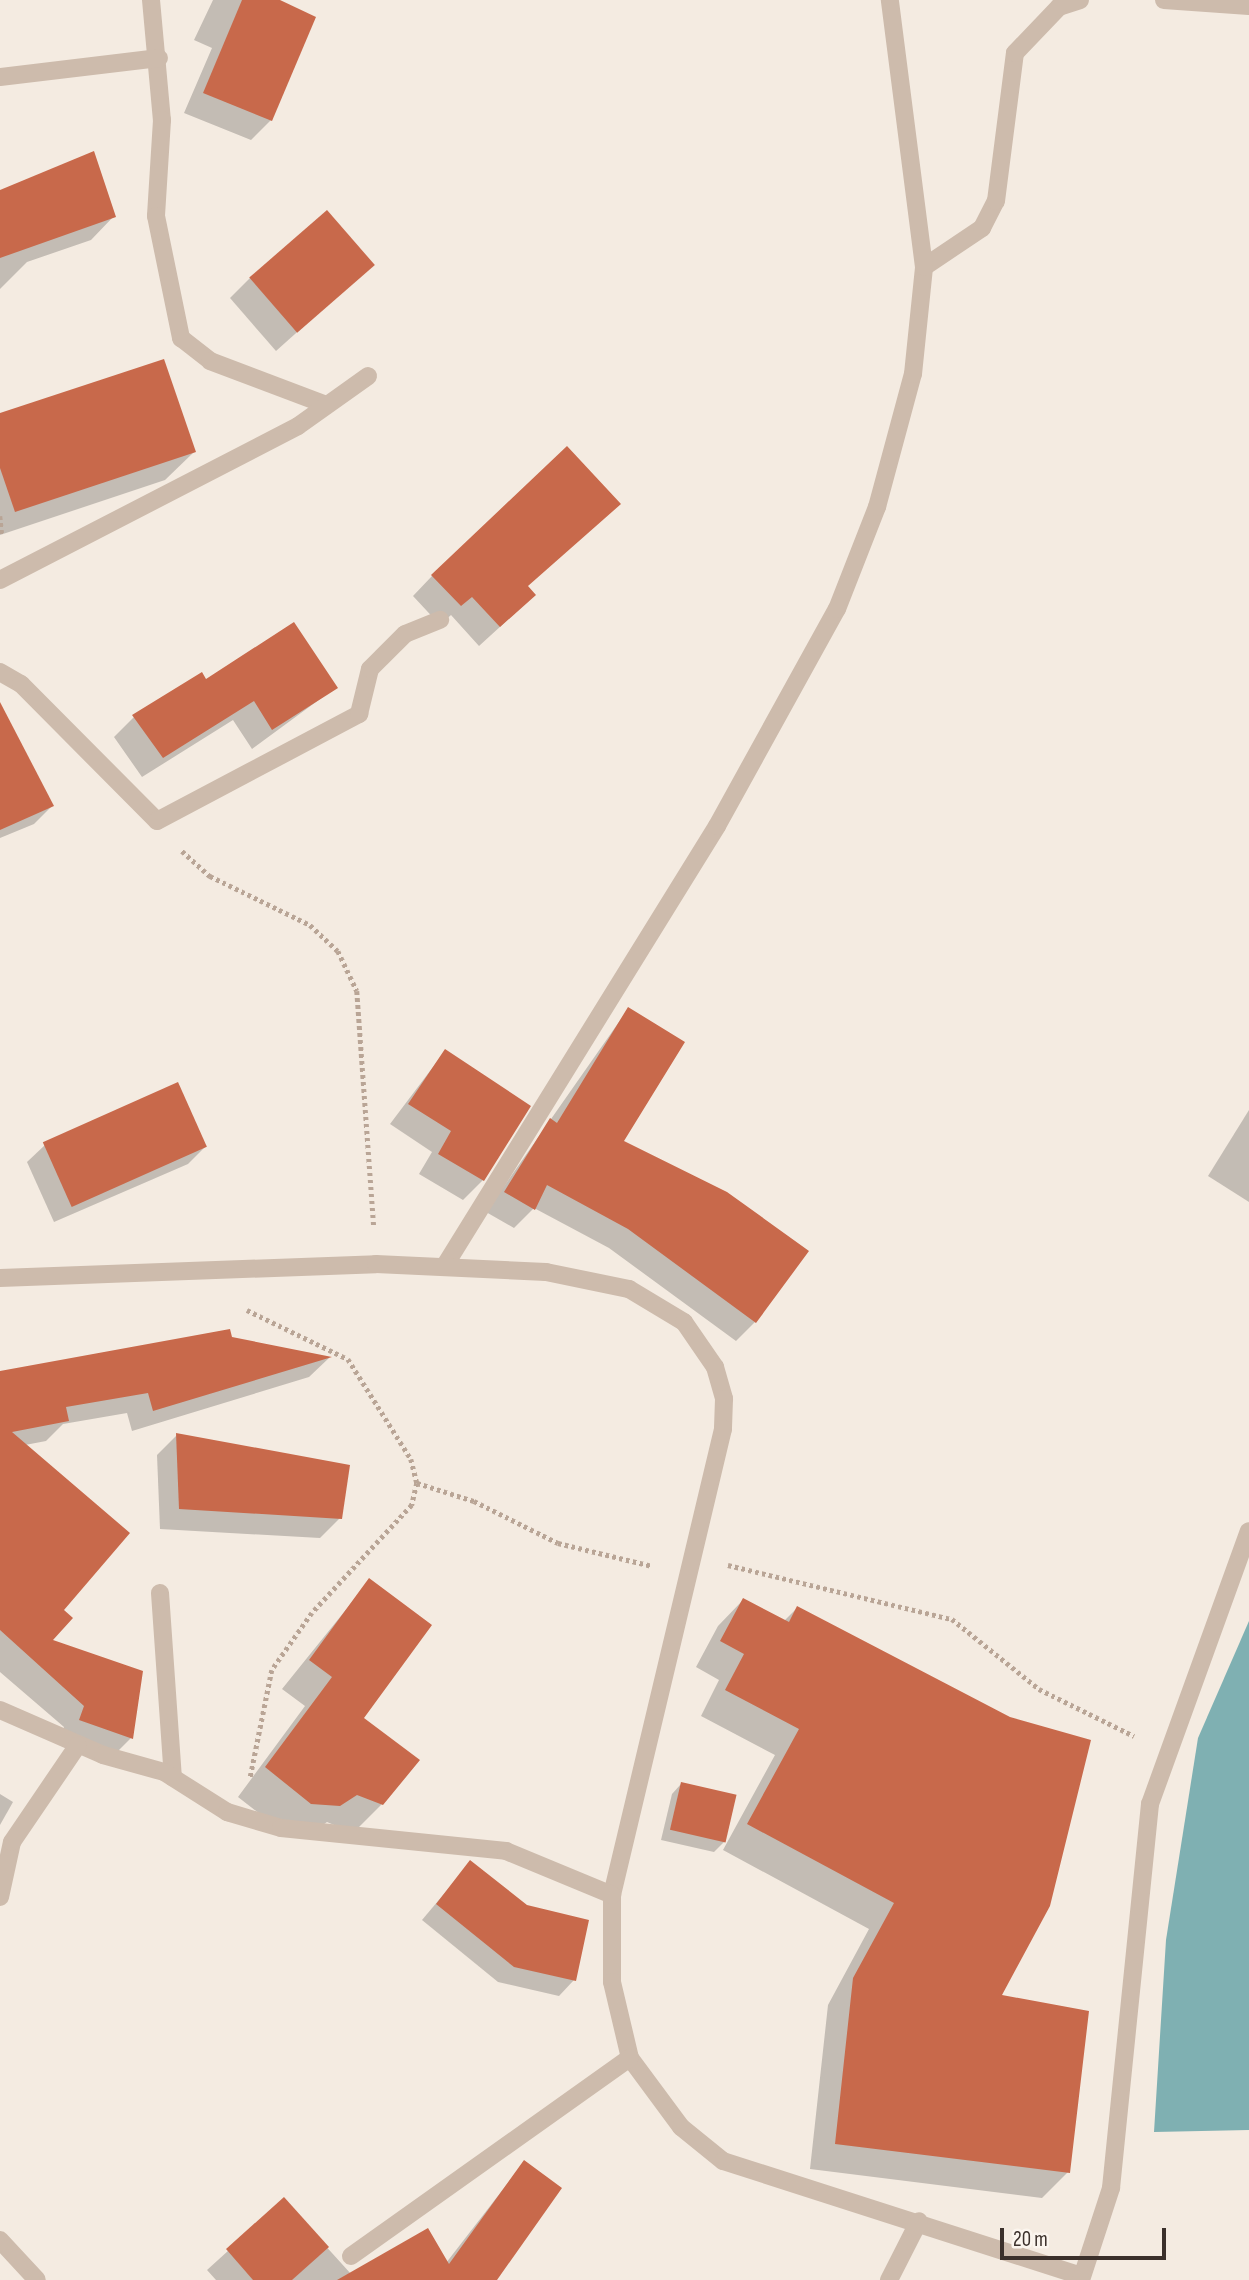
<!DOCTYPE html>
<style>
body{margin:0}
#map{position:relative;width:1249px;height:2280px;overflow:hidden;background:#f4ebe1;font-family:"Sofia Sans Condensed",sans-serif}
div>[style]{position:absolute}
.water>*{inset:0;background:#7fb0b2}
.shadow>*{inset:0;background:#0003}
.building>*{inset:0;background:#c8694b;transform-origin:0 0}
.path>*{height:4.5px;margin-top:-2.25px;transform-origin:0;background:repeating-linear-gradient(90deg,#b9a596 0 3.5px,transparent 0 7px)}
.minor>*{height:18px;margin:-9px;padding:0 9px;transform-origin:9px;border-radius:9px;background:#cdbbac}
span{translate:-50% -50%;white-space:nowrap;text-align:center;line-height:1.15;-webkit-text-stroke:6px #fbf5ee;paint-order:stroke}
.scale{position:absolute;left:1000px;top:2228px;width:166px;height:32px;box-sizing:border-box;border:4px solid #3b302b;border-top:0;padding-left:9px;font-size:21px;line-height:24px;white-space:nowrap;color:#3b302b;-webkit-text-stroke:5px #fbf5ee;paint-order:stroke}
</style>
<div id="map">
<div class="water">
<i style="clip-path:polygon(1249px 1621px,1249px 2130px,1154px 2132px,1166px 1940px,1198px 1738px)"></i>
</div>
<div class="shadow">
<i style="clip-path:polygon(213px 0,276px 0,271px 120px,251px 140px,184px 113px,212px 48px,194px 40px)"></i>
<i style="clip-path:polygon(0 192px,114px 216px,91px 240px,27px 262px,0 289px)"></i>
<i style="clip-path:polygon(372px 265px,276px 351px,230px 298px,250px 278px)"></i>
<i style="clip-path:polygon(0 415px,194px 452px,165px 480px,0 535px)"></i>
<i style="clip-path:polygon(432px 576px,526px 587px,514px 614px,479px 646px,451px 615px,440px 625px,413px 596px)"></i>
<i style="clip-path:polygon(206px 682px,335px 688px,252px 749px,233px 720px,142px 777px,114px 737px,134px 717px)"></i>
<i style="clip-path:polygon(0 706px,52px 806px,34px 824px,0 838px)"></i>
<i style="clip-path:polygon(628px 1009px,622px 1142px,755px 1322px,736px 1341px,609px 1248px,534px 1208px,514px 1228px,486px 1212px)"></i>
<i style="clip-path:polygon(445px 1051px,483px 1180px,463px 1200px,419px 1174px,432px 1152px,390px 1124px)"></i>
<i style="clip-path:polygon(1249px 1110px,1249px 1202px,1208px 1176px)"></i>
<i style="clip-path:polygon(45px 1145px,205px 1147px,188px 1164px,54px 1222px,27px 1162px)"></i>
<i style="clip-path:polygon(231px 1338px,329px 1358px,309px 1377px,132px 1431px,127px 1413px,63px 1424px,46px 1441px,25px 1445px,62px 1610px,50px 1641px,131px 1738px,110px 1759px,59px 1741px,64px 1727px,0 1672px,0 1374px)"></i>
<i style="clip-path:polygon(177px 1435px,340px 1518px,320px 1538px,160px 1529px,157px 1455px)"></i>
<i style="clip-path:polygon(369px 1581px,362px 1718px,382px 1804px,353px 1833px,327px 1822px,310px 1834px,282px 1831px,238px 1797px,305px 1706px,282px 1689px)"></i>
<i style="clip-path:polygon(743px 1600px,784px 1621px,797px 1608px,999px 1996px,1068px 2172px,1042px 2198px,810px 2169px,828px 2005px,869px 1929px,723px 1850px,775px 1755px,701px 1716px,719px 1680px,696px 1667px,718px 1626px)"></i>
<i style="clip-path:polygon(681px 1784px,724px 1842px,714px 1852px,661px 1840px,672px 1794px)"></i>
<i style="clip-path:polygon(0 1794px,13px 1802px,0 1825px)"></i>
<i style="clip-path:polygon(470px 1863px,526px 1907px,574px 1980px,559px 1996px,498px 1982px,422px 1920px)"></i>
<i style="clip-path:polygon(524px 2162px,495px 2280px,216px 2280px,207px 2270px,284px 2200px,351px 2274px,446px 2263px)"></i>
</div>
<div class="building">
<i style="clip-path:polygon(242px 0,280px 0,316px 17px,272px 121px,203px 93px)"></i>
<i style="clip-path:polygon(94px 151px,116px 217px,0 258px,0 190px)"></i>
<i style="left:327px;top:210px;width:73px;height:103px;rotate:49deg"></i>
<i style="clip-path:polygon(164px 359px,196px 452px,15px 512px,0 468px,0 413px)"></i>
<i style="clip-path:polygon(567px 446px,621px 504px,528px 586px,536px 595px,500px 627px,472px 597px,461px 606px,431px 575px)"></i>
<i style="clip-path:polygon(294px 622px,338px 688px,272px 730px,254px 701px,163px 758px,132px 715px,202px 672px,206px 679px)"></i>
<i style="clip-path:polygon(0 702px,54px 806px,0 830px)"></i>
<i style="clip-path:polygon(628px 1007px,685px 1042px,624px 1141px,727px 1192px,809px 1251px,756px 1323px,628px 1229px,547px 1185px,535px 1210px,504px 1192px,550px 1118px,557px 1123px)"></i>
<i style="clip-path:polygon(445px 1049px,531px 1106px,484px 1181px,438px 1154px,451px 1131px,408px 1104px)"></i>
<i style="left:178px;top:1082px;width:71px;height:148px;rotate:66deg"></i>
<i style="clip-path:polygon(230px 1329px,232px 1337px,332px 1357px,153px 1411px,148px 1393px,66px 1407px,69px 1421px,12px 1432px,130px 1533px,64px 1610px,73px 1618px,53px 1640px,143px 1671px,133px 1739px,79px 1720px,84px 1706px,0 1630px,0 1371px)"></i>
<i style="clip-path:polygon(176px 1433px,350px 1465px,342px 1519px,179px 1509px)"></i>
<i style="clip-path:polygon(369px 1578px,432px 1625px,364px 1718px,420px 1760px,383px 1805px,357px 1795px,340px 1806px,311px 1804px,265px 1767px,332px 1677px,309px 1660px)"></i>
<i style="clip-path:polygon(743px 1598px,789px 1622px,797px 1606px,1010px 1717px,1091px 1740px,1050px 1906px,1002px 1995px,1089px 2011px,1070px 2173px,835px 2144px,853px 1978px,894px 1903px,747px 1824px,799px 1729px,725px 1690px,744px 1654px,720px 1641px)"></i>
<i style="left:681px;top:1782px;width:57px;height:49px;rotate:13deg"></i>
<i style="clip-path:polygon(470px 1860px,527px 1905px,589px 1920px,576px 1981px,514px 1967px,436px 1904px)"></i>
<i style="clip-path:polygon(524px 2160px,562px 2188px,497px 2280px,337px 2280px,428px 2228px,449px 2264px)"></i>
<i style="clip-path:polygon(284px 2197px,329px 2247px,292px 2280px,253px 2280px,226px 2249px)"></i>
</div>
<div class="path">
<i style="left:0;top:516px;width:19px;rotate:84deg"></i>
<i style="left:182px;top:851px;width:38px;rotate:42deg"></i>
<i style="left:210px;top:876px;width:111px;rotate:26.1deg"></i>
<i style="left:310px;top:925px;width:38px;rotate:43deg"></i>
<i style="left:338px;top:951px;width:44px;rotate:64.6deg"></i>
<i style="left:357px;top:991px;width:236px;rotate:85.9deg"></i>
<i style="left:247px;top:1310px;width:112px;rotate:25.9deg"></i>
<i style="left:348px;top:1359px;width:118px;rotate:57.8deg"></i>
<i style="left:411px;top:1459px;width:25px;rotate:76deg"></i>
<i style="left:417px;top:1483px;width:23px;rotate:103deg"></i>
<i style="left:412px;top:1505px;width:147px;rotate:132.8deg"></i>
<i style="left:312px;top:1613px;width:70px;rotate:125.1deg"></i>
<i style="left:272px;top:1670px;width:111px;rotate:101.4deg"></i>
<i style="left:417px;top:1483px;width:60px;rotate:17.5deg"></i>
<i style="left:474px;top:1501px;width:94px;rotate:26.6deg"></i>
<i style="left:558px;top:1543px;width:97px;rotate:13.7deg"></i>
<i style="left:728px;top:1565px;width:230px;rotate:13.6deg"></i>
<i style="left:952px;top:1619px;width:112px;rotate:38.8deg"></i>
<i style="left:1039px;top:1689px;width:106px;rotate:26.3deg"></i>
</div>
<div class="minor">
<i style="left:151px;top:0;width:121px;rotate:84.8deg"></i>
<i style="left:162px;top:120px;width:96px;rotate:93.6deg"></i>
<i style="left:156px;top:216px;width:125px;rotate:78.4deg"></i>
<i style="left:181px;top:338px;width:37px;rotate:38deg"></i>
<i style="left:210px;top:361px;width:122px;rotate:20.7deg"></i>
<i style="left:1164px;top:0;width:85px;rotate:4deg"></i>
<i style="left:0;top:77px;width:160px;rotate:-6.8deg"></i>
<i style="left:924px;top:267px;width:70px;rotate:-33.9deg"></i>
<i style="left:982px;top:228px;width:30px;rotate:-63deg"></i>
<i style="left:996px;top:201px;width:149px;rotate:-82.7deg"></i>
<i style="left:1015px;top:53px;width:64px;rotate:-46.3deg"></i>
<i style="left:1059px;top:7px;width:22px;rotate:-18deg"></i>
<i style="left:0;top:580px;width:335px;rotate:-27.3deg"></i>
<i style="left:298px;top:426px;width:86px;rotate:-35.5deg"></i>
<i style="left:0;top:672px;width:24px;rotate:30deg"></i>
<i style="left:21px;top:684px;width:193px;rotate:45.2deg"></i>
<i style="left:157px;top:821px;width:229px;rotate:-27.9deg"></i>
<i style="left:359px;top:714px;width:46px;rotate:-76.3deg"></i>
<i style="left:370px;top:669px;width:49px;rotate:-45deg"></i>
<i style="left:405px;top:634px;width:38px;rotate:-22deg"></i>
<i style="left:444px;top:1267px;width:519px;rotate:-58.24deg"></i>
<i style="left:717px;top:826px;width:248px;rotate:-61.1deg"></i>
<i style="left:837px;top:609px;width:110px;rotate:-68.6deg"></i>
<i style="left:877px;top:507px;width:138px;rotate:-74.9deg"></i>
<i style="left:913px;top:374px;width:108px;rotate:-84.1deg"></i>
<i style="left:924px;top:267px;width:269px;rotate:-97.3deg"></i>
<i style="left:0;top:1278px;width:376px;rotate:-2.1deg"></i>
<i style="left:376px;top:1264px;width:170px;rotate:2.7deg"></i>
<i style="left:546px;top:1272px;width:85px;rotate:11.6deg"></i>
<i style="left:629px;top:1289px;width:64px;rotate:31deg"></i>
<i style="left:684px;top:1322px;width:55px;rotate:55.4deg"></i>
<i style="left:715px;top:1367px;width:33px;rotate:74deg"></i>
<i style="left:724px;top:1399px;width:30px;rotate:92deg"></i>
<i style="left:723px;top:1429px;width:479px;rotate:103.4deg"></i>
<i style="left:612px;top:1895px;width:87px;rotate:90deg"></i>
<i style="left:612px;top:1982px;width:78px;rotate:76.7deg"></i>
<i style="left:630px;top:2058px;width:86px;rotate:53.5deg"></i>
<i style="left:681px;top:2127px;width:54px;rotate:39deg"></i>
<i style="left:723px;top:2161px;width:376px;rotate:17.8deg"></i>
<i style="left:160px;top:1593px;width:185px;rotate:86deg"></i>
<i style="left:0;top:1710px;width:112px;rotate:23.6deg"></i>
<i style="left:103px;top:1755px;width:63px;rotate:15.6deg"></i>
<i style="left:164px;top:1772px;width:75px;rotate:32.4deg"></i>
<i style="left:227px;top:1812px;width:56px;rotate:16.5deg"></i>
<i style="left:281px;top:1828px;width:226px;rotate:5.8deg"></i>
<i style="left:506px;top:1851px;width:115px;rotate:22.5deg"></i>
<i style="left:0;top:1897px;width:56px;rotate:-77.7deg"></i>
<i style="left:12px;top:1842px;width:117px;rotate:-55.8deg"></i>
<i style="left:0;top:2240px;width:54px;rotate:47.2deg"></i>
<i style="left:351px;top:2256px;width:342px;rotate:-35.4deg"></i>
<i style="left:889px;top:2280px;width:66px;rotate:-63deg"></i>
<i style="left:1081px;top:2280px;width:97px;rotate:-71.9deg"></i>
<i style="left:1111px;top:2188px;width:386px;rotate:-84.2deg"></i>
<i style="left:1150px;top:1804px;width:290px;rotate:-70.1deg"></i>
</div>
<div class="scale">20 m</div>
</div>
